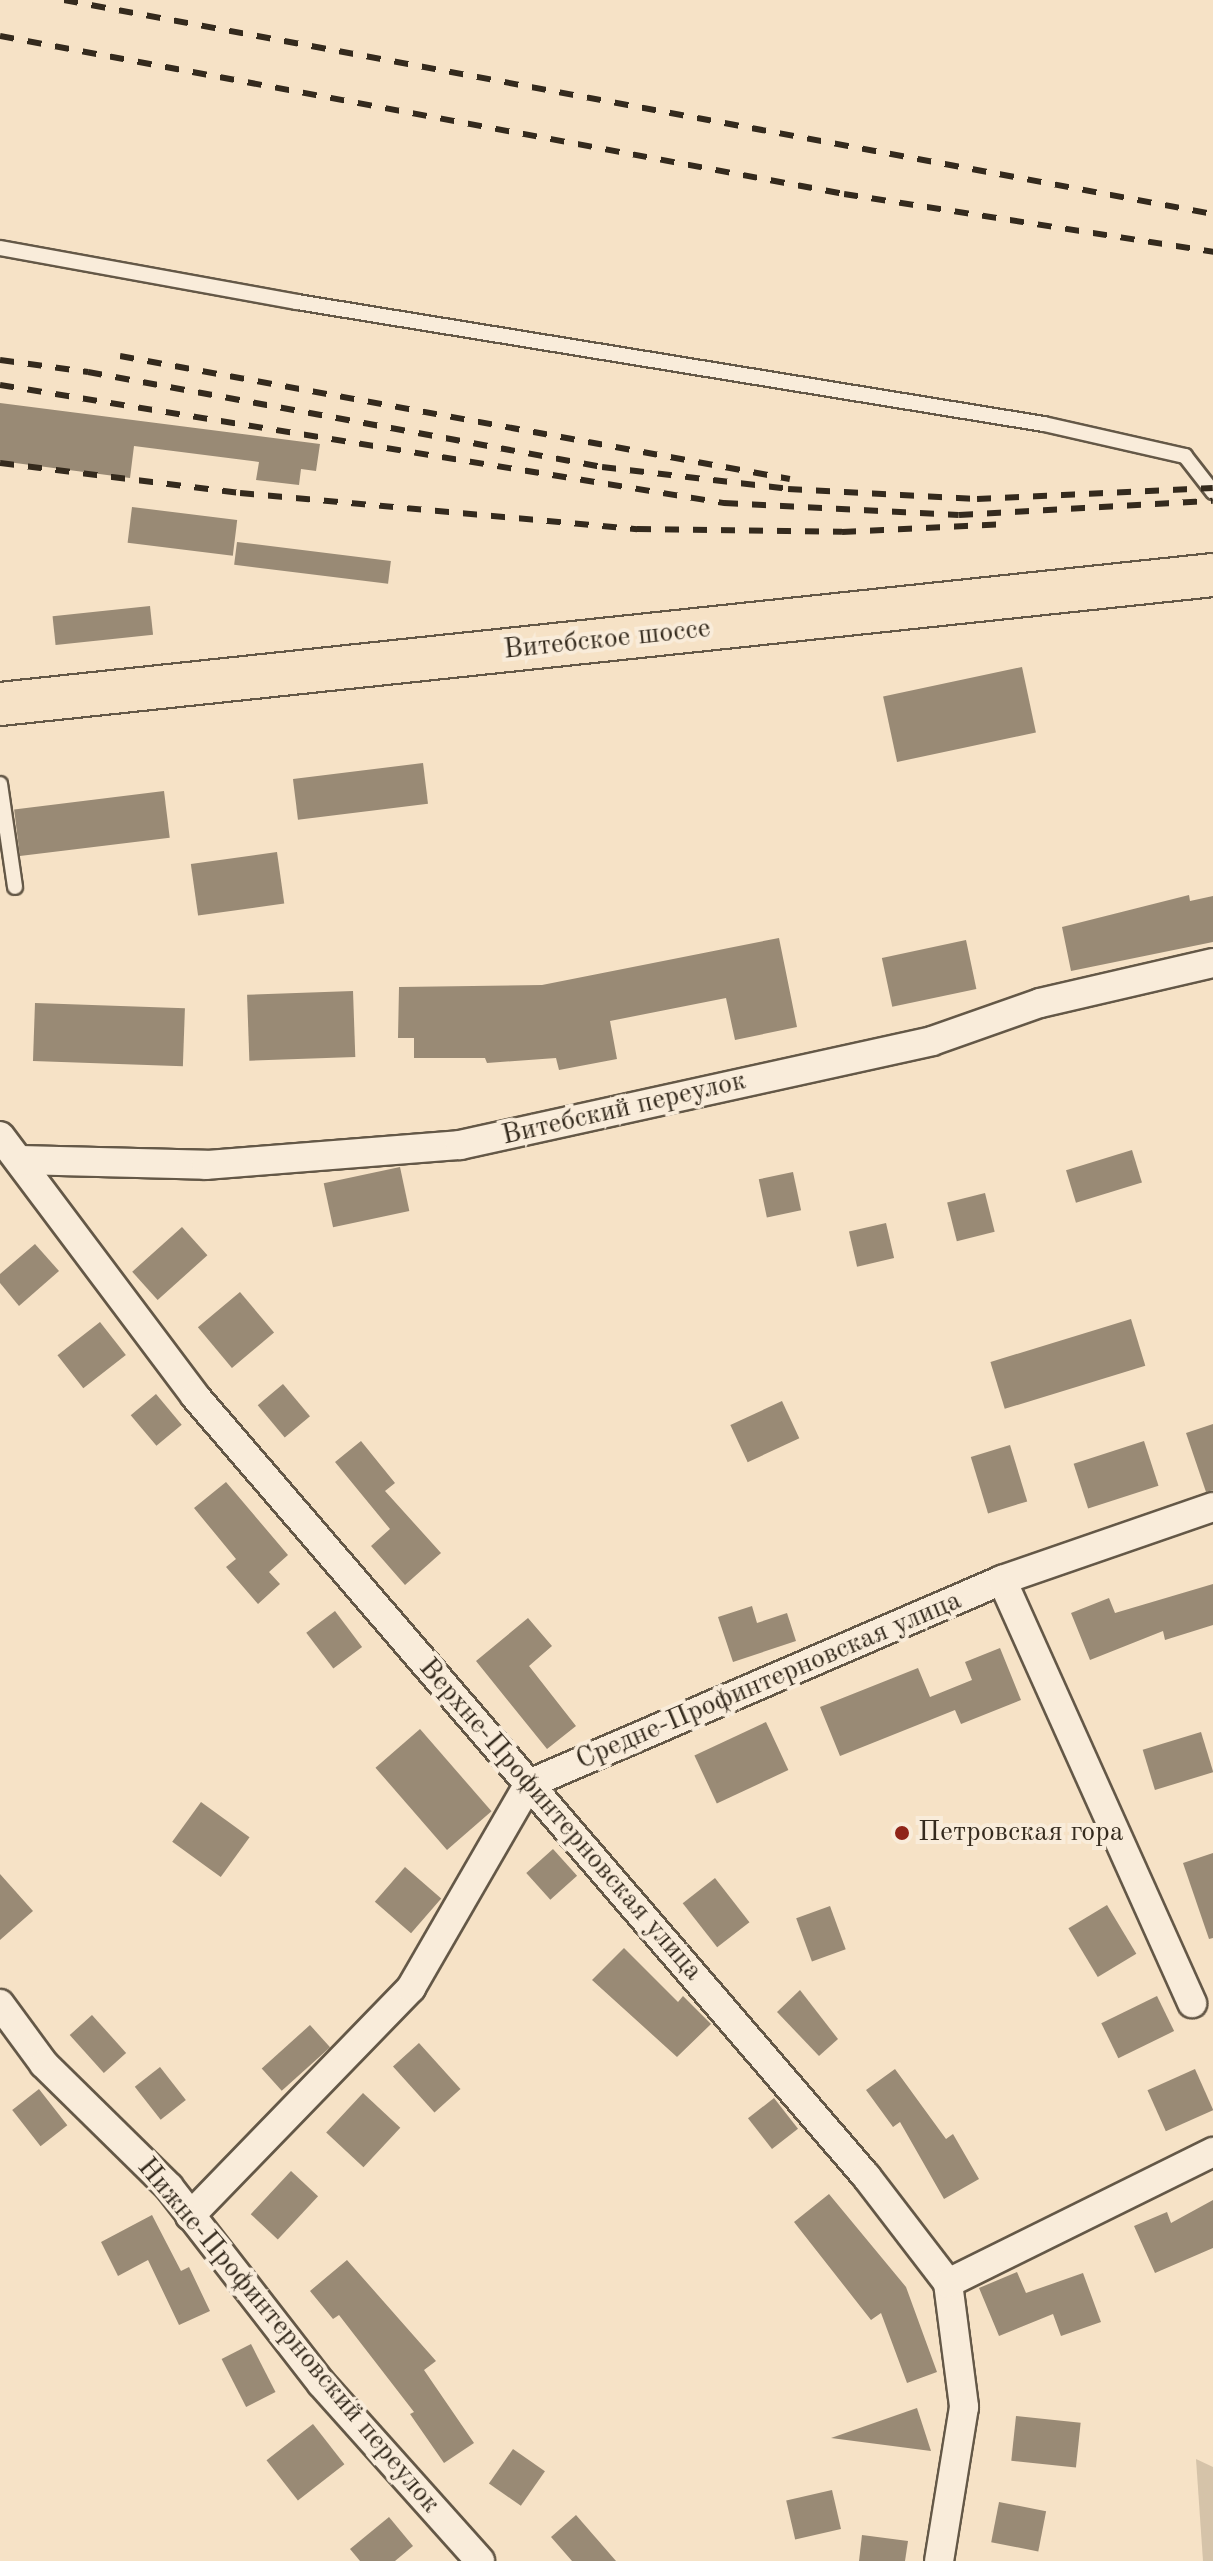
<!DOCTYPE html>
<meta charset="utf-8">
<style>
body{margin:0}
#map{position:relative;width:1213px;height:2561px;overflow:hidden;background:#f6e2c6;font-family:"Old Standard TT",serif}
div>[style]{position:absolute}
.green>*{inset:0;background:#d5c3a9}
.building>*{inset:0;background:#998a75;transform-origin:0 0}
.roads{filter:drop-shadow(2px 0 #645847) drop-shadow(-2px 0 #645847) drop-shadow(0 2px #645847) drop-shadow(0 -2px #645847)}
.lane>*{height:14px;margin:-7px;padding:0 7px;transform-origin:7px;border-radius:7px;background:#f9ecda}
.street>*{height:28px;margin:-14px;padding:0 14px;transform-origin:14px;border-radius:14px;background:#f9ecda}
.primary>*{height:42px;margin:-21px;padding:0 21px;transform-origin:21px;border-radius:21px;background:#f6e2c6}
.rail>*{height:6px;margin-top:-3px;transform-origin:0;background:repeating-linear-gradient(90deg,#342a1d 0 14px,transparent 0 28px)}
.dots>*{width:22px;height:22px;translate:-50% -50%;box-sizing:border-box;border:4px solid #f9ecda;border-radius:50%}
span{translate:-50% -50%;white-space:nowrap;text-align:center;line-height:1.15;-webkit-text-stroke:8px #f9ecda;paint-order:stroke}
.street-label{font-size:28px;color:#342a1d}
.poi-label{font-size:28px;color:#342a1d}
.left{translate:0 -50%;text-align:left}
</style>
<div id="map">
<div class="green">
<i style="clip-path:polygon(1196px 2459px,1213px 2467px,1213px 2561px,1203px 2561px)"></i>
</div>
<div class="building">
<i style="clip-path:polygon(0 403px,320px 444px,316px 471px,301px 469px,299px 485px,256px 480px,259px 462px,134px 446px,130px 478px,0 461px)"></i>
<i style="left:132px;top:507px;width:106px;height:36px;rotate:7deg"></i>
<i style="left:237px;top:542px;width:155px;height:23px;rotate:7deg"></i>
<i style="left:150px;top:606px;width:29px;height:98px;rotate:84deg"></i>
<i style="left:1022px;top:667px;width:67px;height:142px;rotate:78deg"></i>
<i style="left:423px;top:763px;width:41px;height:131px;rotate:83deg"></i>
<i style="left:164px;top:791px;width:47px;height:151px;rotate:83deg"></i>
<i style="left:277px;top:852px;width:52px;height:87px;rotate:82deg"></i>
<i style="clip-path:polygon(1189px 895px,1190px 901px,1213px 896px,1213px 942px,1071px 971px,1062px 927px)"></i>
<i style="clip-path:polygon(779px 938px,797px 1027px,735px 1040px,726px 998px,610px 1021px,617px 1059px,559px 1070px,556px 1058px,487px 1063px,485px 1058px,414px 1058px,414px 1038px,398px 1038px,399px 987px,542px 985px)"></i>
<i style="left:966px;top:940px;width:50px;height:86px;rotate:78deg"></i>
<i style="left:353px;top:991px;width:66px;height:106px;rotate:88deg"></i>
<i style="left:35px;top:1003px;width:150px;height:58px;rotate:2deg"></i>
<i style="left:1132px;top:1150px;width:34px;height:69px;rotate:73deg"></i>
<i style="left:400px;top:1167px;width:45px;height:78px;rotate:78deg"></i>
<i style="left:793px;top:1172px;width:39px;height:35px;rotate:78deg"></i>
<i style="left:985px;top:1193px;width:40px;height:39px;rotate:76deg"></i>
<i style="left:886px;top:1223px;width:36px;height:38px;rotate:77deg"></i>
<i style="left:182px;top:1227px;width:38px;height:67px;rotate:48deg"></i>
<i style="clip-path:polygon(35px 1244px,59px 1271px,19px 1306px,0 1283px,0 1274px)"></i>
<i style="left:240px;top:1292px;width:53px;height:55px;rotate:50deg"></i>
<i style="left:1131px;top:1319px;width:49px;height:147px;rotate:73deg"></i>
<i style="left:100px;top:1322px;width:42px;height:54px;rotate:52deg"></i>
<i style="left:283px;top:1384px;width:42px;height:33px;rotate:50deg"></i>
<i style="left:156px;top:1394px;width:40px;height:33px;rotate:50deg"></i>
<i style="left:782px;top:1401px;width:41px;height:57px;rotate:65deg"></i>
<i style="clip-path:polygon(1213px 1424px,1213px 1490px,1206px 1492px,1186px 1433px)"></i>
<i style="clip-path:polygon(361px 1441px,395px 1483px,385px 1491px,441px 1553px,405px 1585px,371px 1546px,390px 1529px,335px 1462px)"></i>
<i style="left:1144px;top:1441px;width:47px;height:74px;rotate:72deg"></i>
<i style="left:1010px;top:1445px;width:59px;height:41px;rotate:73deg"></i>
<i style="clip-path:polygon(226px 1482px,288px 1555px,269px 1572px,280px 1584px,258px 1604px,226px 1567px,236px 1559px,194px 1508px)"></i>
<i style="clip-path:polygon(1213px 1584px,1213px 1625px,1165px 1640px,1163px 1631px,1090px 1660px,1071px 1613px,1109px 1598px,1115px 1613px)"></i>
<i style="clip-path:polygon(752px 1606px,757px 1623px,787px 1613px,796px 1641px,733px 1662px,718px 1617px)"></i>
<i style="left:335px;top:1611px;width:45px;height:36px;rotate:53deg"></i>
<i style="clip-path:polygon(528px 1618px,552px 1646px,529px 1666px,576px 1726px,547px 1749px,476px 1661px)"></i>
<i style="clip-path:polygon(1000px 1648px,1021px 1700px,961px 1724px,955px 1710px,840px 1756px,820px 1707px,918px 1668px,930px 1697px,972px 1680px,965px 1662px)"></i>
<i style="left:766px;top:1722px;width:53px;height:79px;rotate:65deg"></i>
<i style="left:420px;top:1729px;width:109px;height:59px;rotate:49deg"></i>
<i style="left:1201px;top:1732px;width:42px;height:61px;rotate:73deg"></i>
<i style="left:201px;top:1802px;width:60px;height:49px;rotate:36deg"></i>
<i style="left:553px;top:1849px;width:36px;height:36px;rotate:48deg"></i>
<i style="clip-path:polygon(1213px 1853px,1213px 1938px,1209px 1939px,1183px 1863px)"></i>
<i style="left:405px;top:1867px;width:48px;height:46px;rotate:41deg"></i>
<i style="clip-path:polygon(0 1874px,33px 1911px,0 1940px)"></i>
<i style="left:715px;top:1878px;width:56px;height:41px;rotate:52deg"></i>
<i style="left:1107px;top:1905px;width:57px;height:45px;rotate:59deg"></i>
<i style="left:830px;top:1906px;width:46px;height:36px;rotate:70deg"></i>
<i style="clip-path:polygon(624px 1948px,678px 2002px,683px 1996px,711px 2024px,677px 2057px,592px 1980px)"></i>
<i style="clip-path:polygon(800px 1990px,838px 2039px,819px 2056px,777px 2012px)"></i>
<i style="left:1157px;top:1996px;width:39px;height:62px;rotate:64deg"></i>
<i style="left:92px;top:2015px;width:51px;height:30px;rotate:48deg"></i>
<i style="left:310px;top:2025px;width:30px;height:65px;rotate:48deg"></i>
<i style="left:419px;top:2043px;width:62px;height:35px;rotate:48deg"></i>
<i style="left:160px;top:2067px;width:42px;height:32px;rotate:52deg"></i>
<i style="clip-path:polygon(895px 2069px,946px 2139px,953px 2134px,979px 2179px,944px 2199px,900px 2122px,893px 2127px,866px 2090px)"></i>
<i style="left:1195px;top:2069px;width:45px;height:52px;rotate:66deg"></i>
<i style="left:39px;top:2089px;width:46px;height:34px;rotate:52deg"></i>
<i style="left:363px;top:2093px;width:51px;height:54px;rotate:43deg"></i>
<i style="left:774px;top:2098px;width:39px;height:33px;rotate:52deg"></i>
<i style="left:291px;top:2171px;width:37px;height:59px;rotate:43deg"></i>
<i style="clip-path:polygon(829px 2194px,906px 2287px,937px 2372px,907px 2383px,881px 2313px,871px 2320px,794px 2222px)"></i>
<i style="clip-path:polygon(1213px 2200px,1213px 2248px,1155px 2273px,1134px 2226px,1167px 2212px,1171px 2223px)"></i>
<i style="clip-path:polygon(152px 2215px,181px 2271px,189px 2267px,210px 2311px,179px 2325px,148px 2260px,118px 2276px,101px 2242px)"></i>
<i style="clip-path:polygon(347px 2260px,436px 2361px,424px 2370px,474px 2443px,444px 2463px,410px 2414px,414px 2412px,339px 2315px,333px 2319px,310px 2291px)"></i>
<i style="clip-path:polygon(1017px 2272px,1026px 2293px,1083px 2273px,1101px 2322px,1061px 2336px,1053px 2314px,999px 2336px,979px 2288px)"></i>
<i style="left:251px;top:2344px;width:54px;height:33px;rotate:63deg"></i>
<i style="clip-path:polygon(917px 2408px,931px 2451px,831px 2438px)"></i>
<i style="left:1016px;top:2416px;width:65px;height:45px;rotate:6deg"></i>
<i style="left:313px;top:2424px;width:51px;height:59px;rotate:52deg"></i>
<i style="left:513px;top:2449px;width:39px;height:42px;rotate:35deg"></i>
<i style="left:832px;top:2490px;width:40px;height:47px;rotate:77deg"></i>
<i style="left:999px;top:2502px;width:48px;height:41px;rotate:11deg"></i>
<i style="clip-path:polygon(576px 2515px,616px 2561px,572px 2561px,551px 2537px)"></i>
<i style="clip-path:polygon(389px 2517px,413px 2546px,395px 2561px,360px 2561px,350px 2549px)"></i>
<i style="clip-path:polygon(862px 2535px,908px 2541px,905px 2561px,859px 2561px)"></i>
</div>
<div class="roads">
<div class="lane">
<i style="left:0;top:248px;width:302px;rotate:10.3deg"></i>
<i style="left:297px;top:302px;width:757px;rotate:9.28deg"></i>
<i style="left:1044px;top:424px;width:145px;rotate:12.8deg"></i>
<i style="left:1185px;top:456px;width:46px;rotate:52.1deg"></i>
<i style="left:0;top:784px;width:104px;rotate:81.7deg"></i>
</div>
<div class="street">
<i style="left:0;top:1136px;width:325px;rotate:53.1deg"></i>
<i style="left:195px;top:1396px;width:1029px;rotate:49.3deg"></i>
<i style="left:866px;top:2176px;width:135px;rotate:52.5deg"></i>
<i style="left:948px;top:2283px;width:125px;rotate:82.6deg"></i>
<i style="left:964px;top:2407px;width:156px;rotate:99.2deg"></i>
<i style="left:20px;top:1160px;width:186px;rotate:1.5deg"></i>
<i style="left:206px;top:1165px;width:255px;rotate:-4.5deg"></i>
<i style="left:460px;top:1145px;width:483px;rotate:-12.4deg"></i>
<i style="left:932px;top:1041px;width:114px;rotate:-19.4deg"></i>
<i style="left:1040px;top:1003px;width:178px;rotate:-13deg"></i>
<i style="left:1002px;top:1580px;width:464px;rotate:65.8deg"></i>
<i style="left:0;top:2004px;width:74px;rotate:53.7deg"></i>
<i style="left:44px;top:2064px;width:175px;rotate:44.5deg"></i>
<i style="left:169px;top:2187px;width:249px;rotate:52.2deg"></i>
<i style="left:322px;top:2384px;width:237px;rotate:48.2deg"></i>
<i style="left:190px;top:2216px;width:318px;rotate:-45.9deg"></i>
<i style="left:411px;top:1988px;width:236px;rotate:-60deg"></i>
<i style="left:529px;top:1784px;width:515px;rotate:-23.33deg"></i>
<i style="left:1002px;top:1580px;width:223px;rotate:-19.1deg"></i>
<i style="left:948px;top:2283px;width:296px;rotate:-26.3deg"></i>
</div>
<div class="primary">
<i style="left:0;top:704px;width:1220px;rotate:-6.07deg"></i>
</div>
</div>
<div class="rail">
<i style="left:64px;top:0;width:1169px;rotate:10.55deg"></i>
<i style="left:0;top:36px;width:859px;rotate:10.6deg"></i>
<i style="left:844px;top:194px;width:374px;rotate:8.9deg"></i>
<i style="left:120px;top:356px;width:681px;rotate:10.4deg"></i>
<i style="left:0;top:360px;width:89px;rotate:7.8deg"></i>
<i style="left:88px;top:372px;width:523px;rotate:10.47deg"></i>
<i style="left:602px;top:467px;width:187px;rotate:6.7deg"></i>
<i style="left:788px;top:489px;width:189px;rotate:3deg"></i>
<i style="left:977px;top:499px;width:236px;rotate:-2.7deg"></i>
<i style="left:0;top:385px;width:734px;rotate:9.26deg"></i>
<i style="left:724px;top:503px;width:235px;rotate:2.9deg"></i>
<i style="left:959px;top:515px;width:254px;rotate:-3.2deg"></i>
<i style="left:0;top:463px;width:242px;rotate:7.1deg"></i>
<i style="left:240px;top:493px;width:399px;rotate:5.2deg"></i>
<i style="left:637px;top:529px;width:205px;rotate:0.8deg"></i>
<i style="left:842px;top:532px;width:165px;rotate:-2.8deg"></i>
</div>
<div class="dots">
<i style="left:902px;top:1833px;background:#8f2418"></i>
</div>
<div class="street-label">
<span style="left:607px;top:640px;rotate:-6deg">Витебское шоссе</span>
<span style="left:624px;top:1109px;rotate:-13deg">Витебский переулок</span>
<span style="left:769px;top:1681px;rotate:-23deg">Средне-Профинтерновская улица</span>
<span style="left:560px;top:1820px;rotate:49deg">Верхне-Профинтерновская улица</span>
<span style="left:288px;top:2336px;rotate:50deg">Нижне-Профинтерновский переулок</span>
</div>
<div class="poi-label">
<span class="left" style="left:918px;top:1833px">Петровская гора</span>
</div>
</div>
